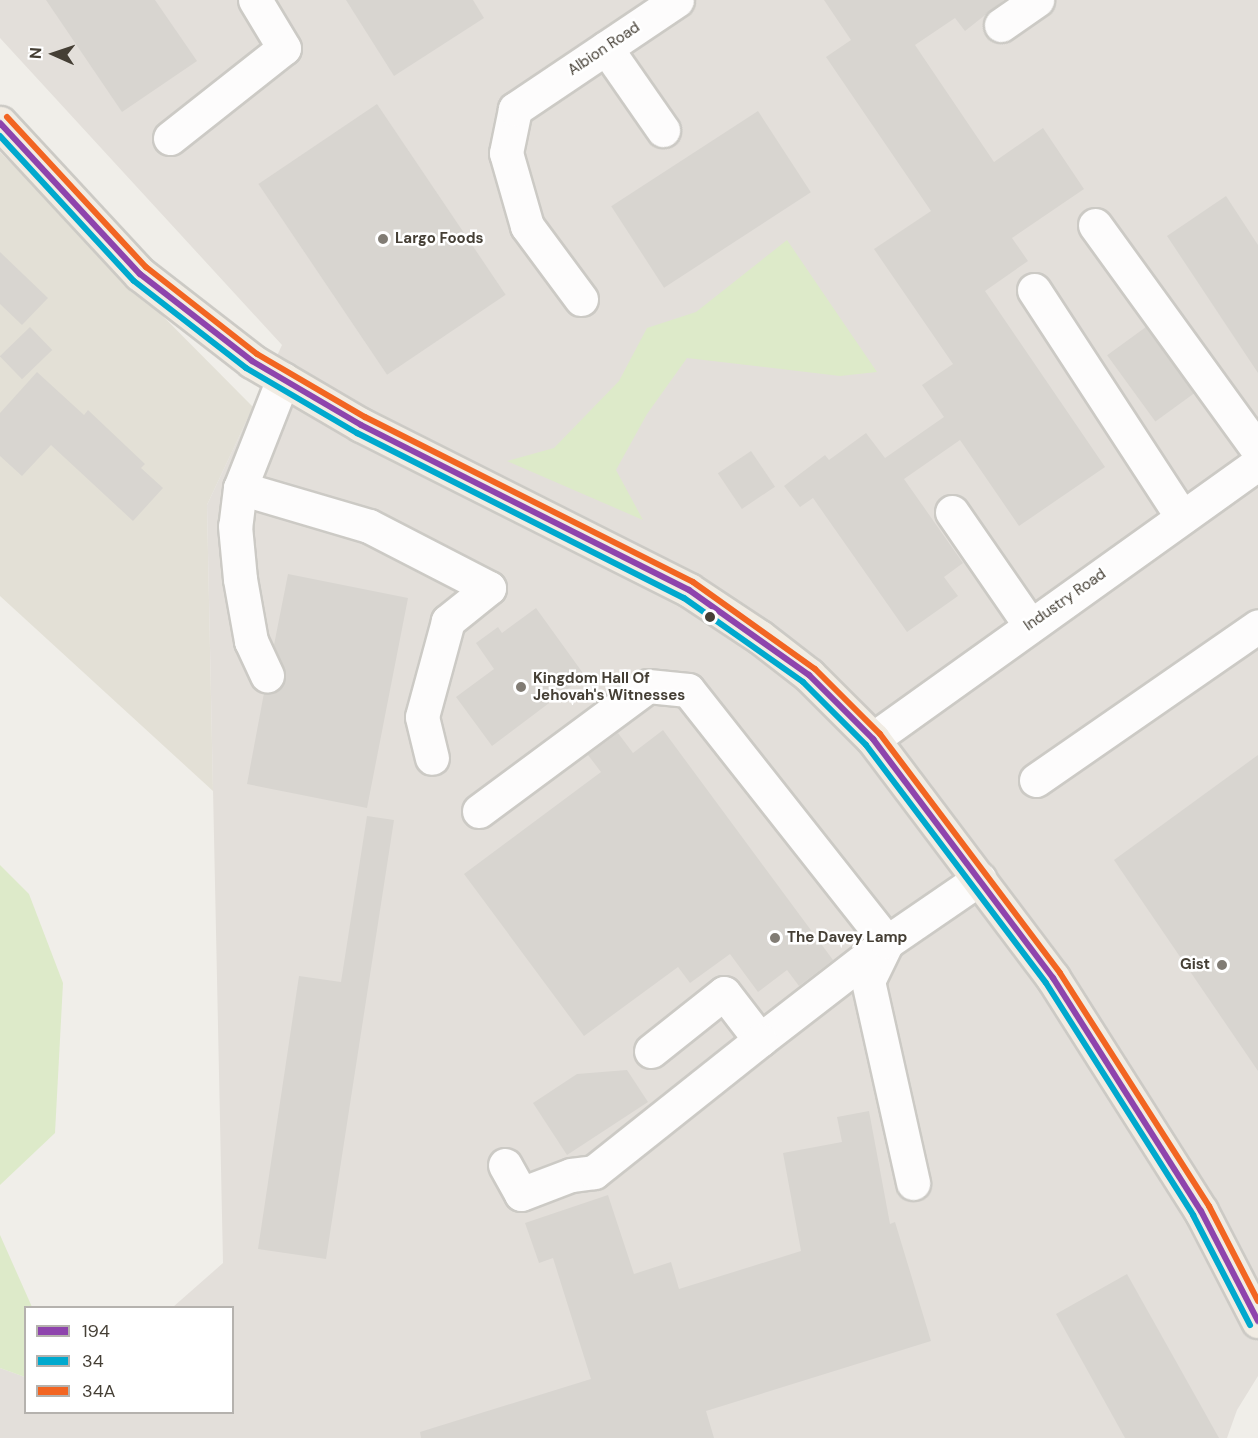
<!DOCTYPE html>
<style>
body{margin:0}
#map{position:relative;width:1258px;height:1438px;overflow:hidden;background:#f0eee9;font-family:"DM Sans",sans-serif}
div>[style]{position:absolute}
.residential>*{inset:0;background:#e3e0d6}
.industrial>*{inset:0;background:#e3dfda}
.green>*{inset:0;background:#ddeac9}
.building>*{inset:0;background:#d8d5d0;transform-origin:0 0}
.roads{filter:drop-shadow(2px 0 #cccac5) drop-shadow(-2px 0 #cccac5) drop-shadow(0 2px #cccac5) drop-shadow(0 -2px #cccac5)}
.minor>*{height:33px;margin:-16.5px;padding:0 16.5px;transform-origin:16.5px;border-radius:16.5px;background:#fdfcfc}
.major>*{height:33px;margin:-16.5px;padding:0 16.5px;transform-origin:16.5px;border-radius:16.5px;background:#f1ece3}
.bus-1>*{height:6px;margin:-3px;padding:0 3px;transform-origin:3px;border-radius:3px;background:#8e44ad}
.bus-2>*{height:6px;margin:-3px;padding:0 3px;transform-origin:3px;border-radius:3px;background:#00a9ce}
.bus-3>*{height:6px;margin:-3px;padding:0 3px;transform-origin:3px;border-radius:3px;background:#f26522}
.dots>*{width:16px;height:16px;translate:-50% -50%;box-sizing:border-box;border:3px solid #fff;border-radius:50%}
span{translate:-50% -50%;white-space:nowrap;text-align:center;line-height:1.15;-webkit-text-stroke:5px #fff;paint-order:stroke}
.street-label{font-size:15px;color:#453f35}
.poi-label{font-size:15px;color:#453f35;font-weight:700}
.left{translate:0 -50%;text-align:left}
.right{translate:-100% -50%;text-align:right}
.legend{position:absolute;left:24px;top:1306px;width:210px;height:108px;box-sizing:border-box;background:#fff;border:2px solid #b5b2ae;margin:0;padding:8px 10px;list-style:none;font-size:18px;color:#453f35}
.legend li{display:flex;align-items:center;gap:12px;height:30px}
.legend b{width:30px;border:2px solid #b5b2ae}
.north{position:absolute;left:24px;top:24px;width:60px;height:60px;-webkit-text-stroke:4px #fff;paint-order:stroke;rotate:273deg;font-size:16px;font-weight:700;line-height:24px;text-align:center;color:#453f35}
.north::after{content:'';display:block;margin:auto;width:21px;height:27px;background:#453f35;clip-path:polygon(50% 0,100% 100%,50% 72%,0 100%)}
</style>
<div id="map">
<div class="residential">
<i style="clip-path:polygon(0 152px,253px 407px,207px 505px,213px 791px,0 596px)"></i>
</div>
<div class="industrial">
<i style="clip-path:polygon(0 0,1258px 0,1258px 1376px,1237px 1410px,1227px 1438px,0 1438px,0 1368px,25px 1377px,26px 1412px,232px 1412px,232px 1308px,173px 1307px,223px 1263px,207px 505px,282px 345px,0 38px)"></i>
</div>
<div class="green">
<i style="clip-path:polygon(787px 240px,877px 372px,840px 376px,687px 358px,647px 414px,616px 470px,643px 520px,507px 461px,554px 448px,619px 381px,647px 328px,696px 312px)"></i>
<i style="clip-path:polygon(0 865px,29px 894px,63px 983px,55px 1133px,0 1185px)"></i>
<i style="clip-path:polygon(0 1235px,32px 1307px,26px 1308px,25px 1377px,0 1368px)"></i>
</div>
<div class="building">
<i style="clip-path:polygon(46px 0,155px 0,197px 61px,122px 112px)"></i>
<i style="clip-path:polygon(346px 0,473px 0,484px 18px,394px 76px)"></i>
<i style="clip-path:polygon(824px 0,1004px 0,965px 31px,955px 18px,915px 45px,994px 162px,1043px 128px,1084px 189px,1012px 238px,1028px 261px,985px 291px,1105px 467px,1019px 526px,960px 440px,904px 479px,963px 563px,944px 577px,958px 596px,907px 632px,813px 498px,800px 507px,784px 486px,825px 455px,829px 460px,866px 433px,885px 458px,944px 417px,922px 385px,953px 364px,874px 249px,931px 211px,826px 57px,851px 40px)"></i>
<i style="left:377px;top:104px;width:230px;height:143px;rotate:56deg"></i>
<i style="left:758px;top:111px;width:97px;height:175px;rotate:57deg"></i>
<i style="clip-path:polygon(1226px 196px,1258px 245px,1258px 373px,1167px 236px)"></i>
<i style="clip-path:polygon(0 252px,48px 298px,22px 325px,0 304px)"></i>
<i style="left:30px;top:327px;width:32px;height:42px;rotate:46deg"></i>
<i style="left:1146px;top:327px;width:82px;height:48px;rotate:54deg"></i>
<i style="clip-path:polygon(37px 372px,84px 415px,88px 410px,145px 464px,141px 468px,163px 488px,133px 521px,51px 445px,22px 476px,0 456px,0 413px)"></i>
<i style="left:751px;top:451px;width:43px;height:40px;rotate:56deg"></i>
<i style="clip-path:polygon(288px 574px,408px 598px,367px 808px,247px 784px,264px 693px,275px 692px,286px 677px,274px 645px)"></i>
<i style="clip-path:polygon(536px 608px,585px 676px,492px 746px,456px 697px,494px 669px,476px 643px,498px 627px,502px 633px)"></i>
<i style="clip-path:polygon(663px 730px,833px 960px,799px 986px,787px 970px,758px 992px,730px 954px,690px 983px,678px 967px,584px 1036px,464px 874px,601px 772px,588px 755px,618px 733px,633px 753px)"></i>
<i style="clip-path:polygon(1258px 755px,1258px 1071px,1114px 860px)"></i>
<i style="clip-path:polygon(367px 816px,394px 820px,326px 1259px,258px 1249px,299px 976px,341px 982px)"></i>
<i style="clip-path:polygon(627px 1070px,648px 1102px,567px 1155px,533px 1103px,577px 1074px)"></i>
<i style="clip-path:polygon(869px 1111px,890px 1224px,895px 1222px,931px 1341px,706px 1411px,714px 1438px,421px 1438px,420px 1432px,591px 1379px,553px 1258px,539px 1263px,525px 1223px,608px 1195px,634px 1274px,671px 1262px,679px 1289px,801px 1251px,783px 1153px,842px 1142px,837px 1117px)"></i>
<i style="clip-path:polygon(1127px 1274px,1219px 1438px,1125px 1438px,1056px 1314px)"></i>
</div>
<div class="roads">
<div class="minor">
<i style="left:1001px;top:25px;width:44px;rotate:-34.8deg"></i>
<i style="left:606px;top:48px;width:100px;rotate:55.2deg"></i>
<i style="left:170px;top:138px;width:145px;rotate:-38.3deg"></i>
<i style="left:284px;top:48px;width:56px;rotate:-121.1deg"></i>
<i style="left:1095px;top:225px;width:278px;rotate:54.1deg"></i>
<i style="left:1034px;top:290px;width:271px;rotate:56.9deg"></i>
<i style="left:581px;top:299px;width:91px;rotate:-126.5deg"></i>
<i style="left:527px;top:226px;width:76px;rotate:-106deg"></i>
<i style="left:506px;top:153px;width:45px;rotate:-78.4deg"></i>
<i style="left:515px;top:109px;width:195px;rotate:-33.9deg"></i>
<i style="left:283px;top:379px;width:117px;rotate:111.5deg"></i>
<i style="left:240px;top:488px;width:134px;rotate:16.4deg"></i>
<i style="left:369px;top:526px;width:135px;rotate:27.3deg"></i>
<i style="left:489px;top:588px;width:53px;rotate:141.2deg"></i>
<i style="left:448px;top:621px;width:99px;rotate:105.2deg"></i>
<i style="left:422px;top:717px;width:42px;rotate:76.3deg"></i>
<i style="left:240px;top:488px;width:38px;rotate:97deg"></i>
<i style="left:235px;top:526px;width:53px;rotate:84.6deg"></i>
<i style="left:240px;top:579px;width:63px;rotate:79.9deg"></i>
<i style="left:251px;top:641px;width:38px;rotate:65deg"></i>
<i style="left:952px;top:512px;width:137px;rotate:55.4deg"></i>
<i style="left:873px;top:739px;width:474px;rotate:-35.6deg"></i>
<i style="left:1036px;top:780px;width:270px;rotate:-34.7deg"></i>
<i style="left:479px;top:811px;width:210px;rotate:-36.5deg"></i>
<i style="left:648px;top:686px;width:40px;rotate:5.7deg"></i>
<i style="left:688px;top:690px;width:321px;rotate:51.7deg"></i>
<i style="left:887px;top:942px;width:43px;rotate:116deg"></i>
<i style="left:868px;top:981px;width:207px;rotate:77.4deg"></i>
<i style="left:651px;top:1051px;width:93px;rotate:-38.5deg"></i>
<i style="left:724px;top:993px;width:59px;rotate:52.5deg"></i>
<i style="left:760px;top:1040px;width:160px;rotate:-37.7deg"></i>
<i style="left:887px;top:942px;width:112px;rotate:-34.4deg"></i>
<i style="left:505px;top:1165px;width:33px;rotate:61deg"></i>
<i style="left:521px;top:1194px;width:53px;rotate:-20.8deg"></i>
<i style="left:571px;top:1175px;width:23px;rotate:-7deg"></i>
<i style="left:594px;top:1172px;width:212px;rotate:-38.5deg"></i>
</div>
<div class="major">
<i style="left:0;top:123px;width:206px;rotate:47.2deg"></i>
<i style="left:140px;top:274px;width:142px;rotate:37.8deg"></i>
<i style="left:252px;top:361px;width:126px;rotate:30.4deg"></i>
<i style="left:361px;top:425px;width:367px;rotate:26.7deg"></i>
<i style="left:689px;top:590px;width:85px;rotate:33.5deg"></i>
<i style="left:760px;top:637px;width:62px;rotate:37.8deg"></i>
<i style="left:809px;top:675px;width:91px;rotate:45deg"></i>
<i style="left:873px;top:739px;width:299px;rotate:53deg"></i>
<i style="left:1053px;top:978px;width:276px;rotate:57.6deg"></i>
<i style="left:1201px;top:1211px;width:124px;rotate:62.6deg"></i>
</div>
</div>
<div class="bus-1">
<i style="left:0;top:123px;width:206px;rotate:47.2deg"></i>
<i style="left:140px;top:274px;width:142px;rotate:37.8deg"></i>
<i style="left:252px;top:361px;width:126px;rotate:30.4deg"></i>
<i style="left:361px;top:425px;width:367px;rotate:26.7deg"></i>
<i style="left:689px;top:590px;width:147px;rotate:35.3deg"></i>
<i style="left:809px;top:675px;width:91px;rotate:45deg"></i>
<i style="left:873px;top:739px;width:299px;rotate:53deg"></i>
<i style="left:1053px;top:978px;width:276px;rotate:57.6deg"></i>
<i style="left:1201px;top:1211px;width:124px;rotate:62.6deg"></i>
</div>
<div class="bus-2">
<i style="left:0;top:136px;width:197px;rotate:47.3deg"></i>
<i style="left:134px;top:281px;width:142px;rotate:37.8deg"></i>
<i style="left:246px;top:368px;width:129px;rotate:30.4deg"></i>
<i style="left:357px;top:433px;width:366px;rotate:26.8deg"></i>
<i style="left:684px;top:598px;width:146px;rotate:35.2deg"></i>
<i style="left:803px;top:682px;width:89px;rotate:45deg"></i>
<i style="left:866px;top:745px;width:298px;rotate:52.9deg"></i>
<i style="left:1046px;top:983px;width:275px;rotate:57.6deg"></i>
<i style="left:1193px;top:1215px;width:124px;rotate:62.6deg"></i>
</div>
<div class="bus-3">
<i style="left:7px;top:117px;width:205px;rotate:47.2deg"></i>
<i style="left:146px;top:267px;width:141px;rotate:38.1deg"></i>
<i style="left:257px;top:354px;width:125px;rotate:30.3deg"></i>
<i style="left:365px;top:417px;width:367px;rotate:26.7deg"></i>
<i style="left:693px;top:582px;width:150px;rotate:35.5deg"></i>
<i style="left:815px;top:669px;width:92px;rotate:45deg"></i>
<i style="left:880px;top:734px;width:299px;rotate:53deg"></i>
<i style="left:1060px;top:973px;width:277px;rotate:57.4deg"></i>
<i style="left:1209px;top:1206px;width:107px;rotate:62.7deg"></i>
</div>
<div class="dots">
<i style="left:383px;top:239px;background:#817c74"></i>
<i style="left:710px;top:617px;background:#453f35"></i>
<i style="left:521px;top:687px;background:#817c74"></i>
<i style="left:775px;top:938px;background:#817c74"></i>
<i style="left:1222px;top:965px;background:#817c74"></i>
</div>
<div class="street-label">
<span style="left:604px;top:49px;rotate:-34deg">Albion Road</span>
<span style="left:1065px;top:600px;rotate:-35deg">Industry Road</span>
</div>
<div class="poi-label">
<span class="left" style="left:395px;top:239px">Largo Foods</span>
<span class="left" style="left:533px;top:687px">Kingdom Hall Of<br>Jehovah's Witnesses</span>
<span class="left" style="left:787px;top:938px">The Davey Lamp</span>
<span class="right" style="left:1210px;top:965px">Gist</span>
</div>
<ul class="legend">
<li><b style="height:8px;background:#8e44ad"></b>194</li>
<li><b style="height:8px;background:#00a9ce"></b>34</li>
<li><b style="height:8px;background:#f26522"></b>34A</li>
</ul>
<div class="north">N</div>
</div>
